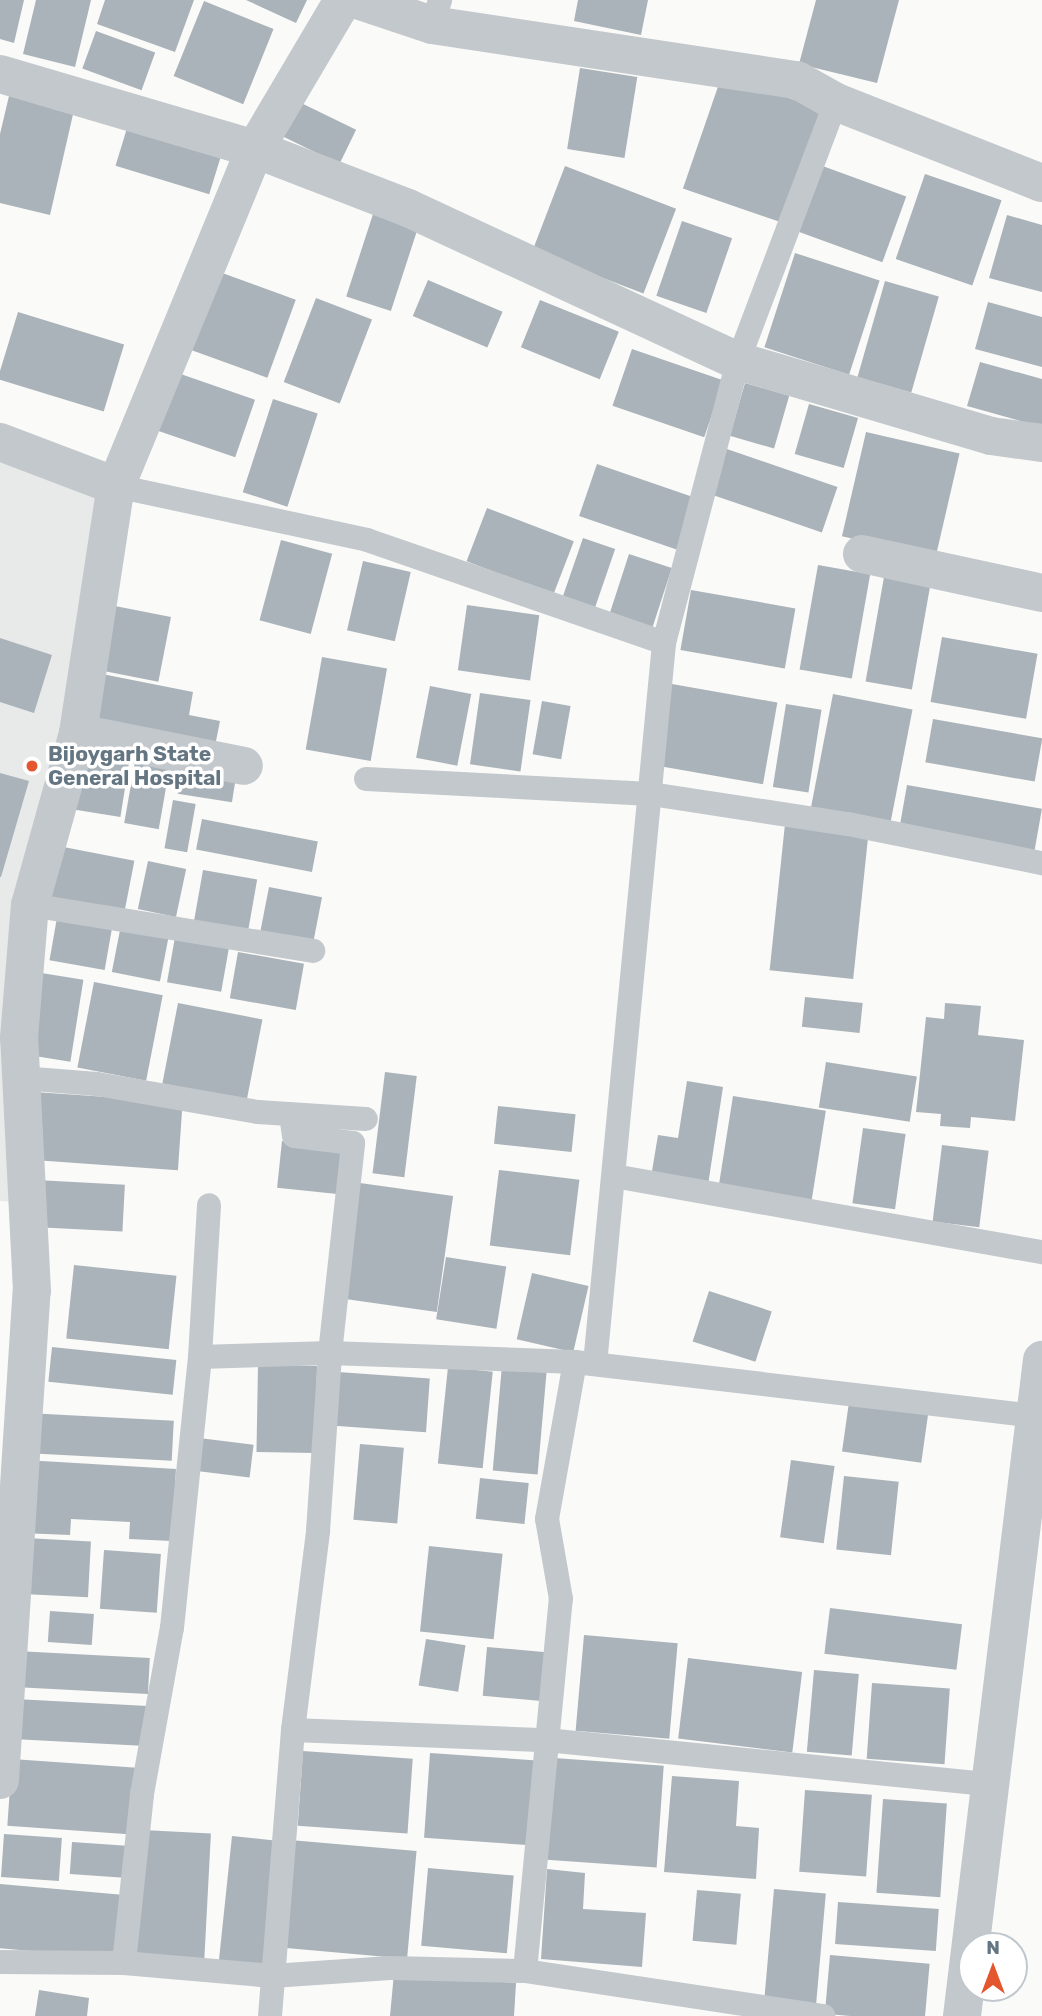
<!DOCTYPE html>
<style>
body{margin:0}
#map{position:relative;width:1042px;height:2016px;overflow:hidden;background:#fafaf8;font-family:Rubik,sans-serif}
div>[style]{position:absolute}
.built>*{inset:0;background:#e8e9e9}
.building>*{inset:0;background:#aab3b9;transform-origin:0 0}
.lane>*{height:24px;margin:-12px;padding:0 12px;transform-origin:12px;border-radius:12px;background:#c3c8cc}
.street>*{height:38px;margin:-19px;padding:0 19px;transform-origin:19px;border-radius:19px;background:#c3c8cc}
.dots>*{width:19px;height:19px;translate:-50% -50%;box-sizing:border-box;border:4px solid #fff;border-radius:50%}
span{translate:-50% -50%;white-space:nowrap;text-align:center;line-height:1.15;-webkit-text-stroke:7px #fff;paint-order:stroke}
.poi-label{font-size:21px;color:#657683;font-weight:700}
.left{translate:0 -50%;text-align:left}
.north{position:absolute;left:958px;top:1932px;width:70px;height:70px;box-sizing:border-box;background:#fff;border:2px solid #c1c8cd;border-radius:50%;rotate:0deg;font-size:19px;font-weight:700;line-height:28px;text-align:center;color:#657683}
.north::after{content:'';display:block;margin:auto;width:24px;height:32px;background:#e4572e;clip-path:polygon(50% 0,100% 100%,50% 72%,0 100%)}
</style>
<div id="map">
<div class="built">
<i style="clip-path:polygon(0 455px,124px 499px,3px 1033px,15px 1202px,0 1201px)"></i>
</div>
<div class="building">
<i style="clip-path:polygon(0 0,24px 0,14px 43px,0 39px)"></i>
<i style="clip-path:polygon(36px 0,91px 0,75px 67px,23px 54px)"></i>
<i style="clip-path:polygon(105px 0,194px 0,175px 52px,97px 24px)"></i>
<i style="clip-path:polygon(246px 0,307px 0,296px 23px)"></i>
<i style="clip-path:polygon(578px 0,648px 0,641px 35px,574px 21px)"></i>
<i style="clip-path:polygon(816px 0,899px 0,877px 83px,799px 64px)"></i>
<i style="left:204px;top:1px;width:75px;height:81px;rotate:22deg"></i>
<i style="left:96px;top:31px;width:63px;height:40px;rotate:20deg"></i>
<i style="left:580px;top:68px;width:58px;height:82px;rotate:9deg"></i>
<i style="left:722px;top:75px;width:109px;height:120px;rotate:19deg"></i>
<i style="clip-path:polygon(9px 96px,74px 110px,50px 215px,0 203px,0 134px)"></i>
<i style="left:295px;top:100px;width:68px;height:38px;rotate:26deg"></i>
<i style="left:131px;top:115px;width:98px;height:53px;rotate:17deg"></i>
<i style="left:817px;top:164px;width:95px;height:70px;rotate:20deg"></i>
<i style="left:565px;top:166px;width:119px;height:91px;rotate:21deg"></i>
<i style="left:925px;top:174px;width:81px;height:90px;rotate:19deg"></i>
<i style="left:374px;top:211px;width:47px;height:90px;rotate:18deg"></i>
<i style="clip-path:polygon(1007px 215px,1042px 225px,1042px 292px,989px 278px)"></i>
<i style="left:682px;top:221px;width:53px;height:79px;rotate:19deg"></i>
<i style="left:795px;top:253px;width:89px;height:99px;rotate:18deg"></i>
<i style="left:214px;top:270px;width:87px;height:83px;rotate:20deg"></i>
<i style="left:428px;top:280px;width:81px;height:39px;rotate:23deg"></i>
<i style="left:885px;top:281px;width:56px;height:100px;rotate:16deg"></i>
<i style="left:316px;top:298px;width:60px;height:90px;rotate:21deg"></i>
<i style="left:540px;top:300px;width:85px;height:51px;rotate:22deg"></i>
<i style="clip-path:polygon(988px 302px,1042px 317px,1042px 367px,975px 349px)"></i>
<i style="left:18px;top:312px;width:111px;height:70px;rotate:17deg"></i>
<i style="left:632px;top:349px;width:97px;height:60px;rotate:19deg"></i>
<i style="clip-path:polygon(980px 362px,1042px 379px,1042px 427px,967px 406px)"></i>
<i style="left:169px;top:370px;width:91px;height:61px;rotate:19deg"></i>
<i style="left:745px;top:383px;width:46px;height:55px;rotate:16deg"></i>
<i style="left:273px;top:399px;width:47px;height:98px;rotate:18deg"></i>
<i style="left:809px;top:404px;width:51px;height:52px;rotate:16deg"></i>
<i style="left:866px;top:432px;width:96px;height:107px;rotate:13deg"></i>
<i style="left:724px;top:448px;width:120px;height:48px;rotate:19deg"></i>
<i style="left:597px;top:464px;width:103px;height:55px;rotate:19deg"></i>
<i style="left:487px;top:508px;width:93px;height:57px;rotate:21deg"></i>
<i style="left:583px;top:538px;width:34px;height:62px;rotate:19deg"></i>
<i style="left:281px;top:540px;width:53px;height:83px;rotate:15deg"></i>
<i style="left:629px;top:554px;width:45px;height:63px;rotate:18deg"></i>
<i style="left:363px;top:561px;width:49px;height:71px;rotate:13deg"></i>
<i style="left:818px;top:565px;width:53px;height:106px;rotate:10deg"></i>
<i style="left:884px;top:577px;width:47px;height:106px;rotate:10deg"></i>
<i style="left:691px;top:590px;width:106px;height:61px;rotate:10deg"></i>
<i style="left:467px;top:605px;width:73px;height:66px;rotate:8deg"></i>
<i style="left:115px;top:606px;width:57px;height:66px;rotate:11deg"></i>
<i style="left:942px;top:637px;width:97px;height:66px;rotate:10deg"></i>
<i style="clip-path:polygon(0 638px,52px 655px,34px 713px,0 702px)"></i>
<i style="left:322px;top:657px;width:66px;height:94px;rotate:10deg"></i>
<i style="clip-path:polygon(102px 674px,193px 692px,189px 715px,220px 721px,214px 751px,91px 727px)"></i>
<i style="left:672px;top:684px;width:107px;height:83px;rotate:10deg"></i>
<i style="left:430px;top:686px;width:42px;height:73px;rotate:11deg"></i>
<i style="left:480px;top:693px;width:51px;height:72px;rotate:8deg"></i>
<i style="left:833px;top:694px;width:81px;height:115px;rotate:11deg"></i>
<i style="left:542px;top:701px;width:29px;height:54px;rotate:10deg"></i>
<i style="left:786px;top:704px;width:36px;height:84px;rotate:9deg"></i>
<i style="left:933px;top:719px;width:111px;height:44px;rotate:10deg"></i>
<i style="left:75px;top:752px;width:55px;height:57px;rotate:9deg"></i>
<i style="left:135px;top:762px;width:35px;height:62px;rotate:10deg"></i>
<i style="left:182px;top:766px;width:55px;height:28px;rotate:9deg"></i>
<i style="clip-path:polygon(0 773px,29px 781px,1px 877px,0 877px)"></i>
<i style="left:907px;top:785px;width:137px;height:47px;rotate:10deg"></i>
<i style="left:173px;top:800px;width:23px;height:49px;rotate:10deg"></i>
<i style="left:202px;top:819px;width:118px;height:31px;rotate:11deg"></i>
<i style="left:785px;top:824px;width:84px;height:147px;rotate:6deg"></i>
<i style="left:48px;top:844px;width:88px;height:54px;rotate:11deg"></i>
<i style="left:148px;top:861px;width:39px;height:49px;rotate:12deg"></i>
<i style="left:203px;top:870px;width:55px;height:51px;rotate:10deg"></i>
<i style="left:269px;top:887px;width:54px;height:51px;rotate:11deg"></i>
<i style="left:58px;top:912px;width:56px;height:49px;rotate:10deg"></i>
<i style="left:121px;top:925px;width:49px;height:48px;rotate:11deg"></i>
<i style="left:175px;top:937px;width:55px;height:46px;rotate:10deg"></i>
<i style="left:238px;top:952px;width:67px;height:47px;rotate:10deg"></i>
<i style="left:35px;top:972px;width:49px;height:83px;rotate:9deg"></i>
<i style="left:94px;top:982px;width:70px;height:87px;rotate:11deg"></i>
<i style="left:805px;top:997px;width:58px;height:30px;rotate:6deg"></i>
<i style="left:178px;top:1003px;width:86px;height:82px;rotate:11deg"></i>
<i style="clip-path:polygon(945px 1003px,981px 1006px,978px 1035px,1024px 1040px,1015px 1121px,971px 1117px,970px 1128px,940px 1126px,941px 1114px,916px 1112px,926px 1017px,944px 1019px)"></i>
<i style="left:826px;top:1062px;width:92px;height:46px;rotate:9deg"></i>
<i style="left:385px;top:1072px;width:32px;height:102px;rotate:7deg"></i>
<i style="clip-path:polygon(687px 1081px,723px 1087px,708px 1185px,651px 1177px,658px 1135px,678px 1138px)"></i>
<i style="left:35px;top:1092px;width:148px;height:68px;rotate:4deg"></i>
<i style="left:733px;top:1096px;width:94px;height:92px;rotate:9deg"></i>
<i style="left:498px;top:1106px;width:78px;height:38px;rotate:6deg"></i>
<i style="left:863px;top:1128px;width:43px;height:76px;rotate:8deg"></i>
<i style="left:282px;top:1141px;width:63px;height:47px;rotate:6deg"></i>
<i style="left:942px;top:1145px;width:47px;height:77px;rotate:7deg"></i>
<i style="left:499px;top:1170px;width:81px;height:76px;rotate:7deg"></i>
<i style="left:36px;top:1180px;width:89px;height:47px;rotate:3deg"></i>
<i style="left:360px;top:1183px;width:94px;height:117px;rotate:8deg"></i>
<i style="left:446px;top:1257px;width:61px;height:63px;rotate:9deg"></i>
<i style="left:74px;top:1265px;width:103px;height:74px;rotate:6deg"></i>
<i style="left:532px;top:1273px;width:58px;height:68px;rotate:13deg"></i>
<i style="left:709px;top:1291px;width:66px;height:53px;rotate:18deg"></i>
<i style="left:52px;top:1347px;width:125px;height:35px;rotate:6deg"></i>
<i style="left:258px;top:1365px;width:59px;height:87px;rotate:1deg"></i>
<i style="left:502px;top:1365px;width:45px;height:106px;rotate:5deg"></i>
<i style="left:448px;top:1367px;width:45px;height:97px;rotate:6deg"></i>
<i style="left:338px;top:1372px;width:92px;height:54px;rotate:4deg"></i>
<i style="left:849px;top:1402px;width:80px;height:50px;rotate:8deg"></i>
<i style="left:27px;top:1413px;width:147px;height:40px;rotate:3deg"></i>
<i style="left:199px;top:1438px;width:55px;height:33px;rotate:7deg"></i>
<i style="left:360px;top:1444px;width:44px;height:76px;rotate:5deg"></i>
<i style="clip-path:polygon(25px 1460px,176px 1469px,172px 1541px,129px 1539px,130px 1522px,71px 1519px,70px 1535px,21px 1533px)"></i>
<i style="left:791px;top:1460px;width:44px;height:78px;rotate:8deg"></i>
<i style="left:844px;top:1476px;width:55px;height:74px;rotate:6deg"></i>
<i style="left:480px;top:1478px;width:49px;height:41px;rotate:6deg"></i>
<i style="left:26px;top:1538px;width:65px;height:56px;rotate:3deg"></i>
<i style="left:429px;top:1546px;width:74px;height:86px;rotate:6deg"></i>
<i style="left:104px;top:1550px;width:57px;height:59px;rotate:4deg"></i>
<i style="left:830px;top:1608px;width:133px;height:46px;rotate:7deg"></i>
<i style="left:50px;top:1611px;width:44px;height:31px;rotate:4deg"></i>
<i style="left:584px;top:1635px;width:94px;height:96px;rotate:5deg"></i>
<i style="left:426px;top:1639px;width:40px;height:47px;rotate:9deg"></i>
<i style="left:487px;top:1647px;width:62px;height:49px;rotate:5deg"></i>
<i style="left:16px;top:1651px;width:134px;height:36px;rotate:3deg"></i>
<i style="left:688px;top:1658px;width:115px;height:81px;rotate:7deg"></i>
<i style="left:814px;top:1670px;width:45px;height:82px;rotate:5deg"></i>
<i style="left:872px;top:1683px;width:78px;height:76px;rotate:4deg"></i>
<i style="left:15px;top:1699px;width:133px;height:40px;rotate:3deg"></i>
<i style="left:303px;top:1751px;width:110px;height:75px;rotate:4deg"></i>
<i style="left:430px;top:1753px;width:107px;height:85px;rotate:4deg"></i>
<i style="left:554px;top:1758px;width:110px;height:102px;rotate:4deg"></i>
<i style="left:12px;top:1759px;width:125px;height:67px;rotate:4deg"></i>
<i style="clip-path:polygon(672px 1776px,739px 1781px,736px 1826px,759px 1828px,756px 1879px,664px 1872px)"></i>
<i style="left:805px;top:1790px;width:67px;height:82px;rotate:4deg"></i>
<i style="left:883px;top:1799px;width:64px;height:94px;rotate:4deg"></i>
<i style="left:143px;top:1830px;width:68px;height:126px;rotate:3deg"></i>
<i style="left:4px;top:1834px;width:58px;height:43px;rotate:4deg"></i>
<i style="left:232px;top:1836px;width:45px;height:132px;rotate:6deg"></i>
<i style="left:290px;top:1840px;width:127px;height:108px;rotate:5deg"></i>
<i style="left:72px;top:1842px;width:58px;height:32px;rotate:4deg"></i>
<i style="left:428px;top:1868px;width:86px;height:78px;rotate:5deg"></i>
<i style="clip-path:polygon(547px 1869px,585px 1873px,583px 1909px,646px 1913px,642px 1967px,541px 1959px)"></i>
<i style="left:0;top:1884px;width:125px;height:64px;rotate:5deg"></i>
<i style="left:774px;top:1889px;width:52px;height:116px;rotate:5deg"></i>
<i style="left:697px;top:1890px;width:44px;height:51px;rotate:5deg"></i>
<i style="left:838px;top:1902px;width:101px;height:42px;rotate:4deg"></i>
<i style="left:830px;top:1955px;width:100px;height:59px;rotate:5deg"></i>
<i style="clip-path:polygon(394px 1973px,516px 1983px,514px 2016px,390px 2016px)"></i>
<i style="clip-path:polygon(39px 1990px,89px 1998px,87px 2016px,35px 2016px)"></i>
</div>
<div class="lane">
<i style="left:432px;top:25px;width:26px;rotate:-72deg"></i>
<i style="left:116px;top:486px;width:257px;rotate:12.1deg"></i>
<i style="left:367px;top:540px;width:314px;rotate:19.1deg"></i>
<i style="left:366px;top:779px;width:285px;rotate:3deg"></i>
<i style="left:651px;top:794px;width:199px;rotate:8.7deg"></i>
<i style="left:848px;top:824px;width:198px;rotate:11.4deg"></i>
<i style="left:30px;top:905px;width:287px;rotate:9.2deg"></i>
<i style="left:21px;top:1078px;width:76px;rotate:4.5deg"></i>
<i style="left:97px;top:1084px;width:163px;rotate:9.9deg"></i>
<i style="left:258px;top:1112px;width:108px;rotate:3.7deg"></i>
<i style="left:614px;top:1176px;width:435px;rotate:10.1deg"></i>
<i style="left:200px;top:1357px;width:130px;rotate:-1.8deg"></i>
<i style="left:330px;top:1353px;width:245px;rotate:2.1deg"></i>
<i style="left:575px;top:1362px;width:464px;rotate:6.7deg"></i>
<i style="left:595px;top:1364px;width:724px;rotate:-84.53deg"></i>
<i style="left:664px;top:643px;width:292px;rotate:-75.3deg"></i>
<i style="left:738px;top:361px;width:277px;rotate:-69.3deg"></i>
<i style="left:293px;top:1730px;width:253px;rotate:2.3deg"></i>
<i style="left:546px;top:1740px;width:445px;rotate:5.7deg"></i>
<i style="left:0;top:1962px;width:124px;rotate:0.5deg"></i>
<i style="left:124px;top:1963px;width:149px;rotate:5deg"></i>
<i style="left:272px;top:1976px;width:118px;rotate:-3.9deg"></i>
<i style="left:390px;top:1968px;width:135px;rotate:1.3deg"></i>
<i style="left:525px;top:1971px;width:302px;rotate:8.6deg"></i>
<i style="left:124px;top:1963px;width:170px;rotate:-83.9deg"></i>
<i style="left:142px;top:1794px;width:169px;rotate:-79.8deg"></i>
<i style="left:172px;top:1628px;width:272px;rotate:-84.1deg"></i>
<i style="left:200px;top:1357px;width:152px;rotate:-86.6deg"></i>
<i style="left:525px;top:1971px;width:374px;rotate:-84.5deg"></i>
<i style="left:561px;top:1599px;width:81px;rotate:-99.9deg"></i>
<i style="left:547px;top:1519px;width:159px;rotate:-79.9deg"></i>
<i style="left:270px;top:2016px;width:287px;rotate:-85.4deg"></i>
<i style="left:293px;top:1730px;width:201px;rotate:-82.8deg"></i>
<i style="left:318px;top:1531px;width:178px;rotate:-86.1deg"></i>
<i style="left:330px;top:1353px;width:211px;rotate:-83.7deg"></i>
<i style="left:353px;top:1143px;width:59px;rotate:-173.2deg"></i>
<i style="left:294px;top:1136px;width:22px;rotate:-98deg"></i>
</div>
<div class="street">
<i style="left:357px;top:0;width:79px;rotate:18.4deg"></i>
<i style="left:432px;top:25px;width:369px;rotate:8.6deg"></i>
<i style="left:797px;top:80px;width:45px;rotate:29.4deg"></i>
<i style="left:836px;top:102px;width:221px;rotate:21.5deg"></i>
<i style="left:0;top:74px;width:266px;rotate:16.4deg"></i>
<i style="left:255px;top:149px;width:164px;rotate:21.1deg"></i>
<i style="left:408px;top:208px;width:364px;rotate:24.9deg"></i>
<i style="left:738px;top:361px;width:264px;rotate:16.5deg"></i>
<i style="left:991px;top:436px;width:51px;rotate:7.8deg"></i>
<i style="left:0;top:442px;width:124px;rotate:20.8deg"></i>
<i style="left:862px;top:554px;width:184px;rotate:12.2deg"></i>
<i style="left:78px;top:733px;width:169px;rotate:11.2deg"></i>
<i style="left:0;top:1780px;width:490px;rotate:-86.3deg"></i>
<i style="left:32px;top:1291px;width:253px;rotate:-92.9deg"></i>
<i style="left:19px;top:1038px;width:133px;rotate:-85.3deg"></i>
<i style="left:30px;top:905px;width:179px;rotate:-74.4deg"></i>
<i style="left:78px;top:733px;width:250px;rotate:-81.3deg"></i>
<i style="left:116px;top:486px;width:365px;rotate:-67.6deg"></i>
<i style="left:255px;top:149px;width:173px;rotate:-59.4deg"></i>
<i style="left:962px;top:2016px;width:661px;rotate:-83.05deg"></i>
</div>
<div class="dots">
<i style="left:32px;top:766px;background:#e4572e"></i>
</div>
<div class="poi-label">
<span class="left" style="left:48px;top:766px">Bijoygarh State<br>General Hospital</span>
</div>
<div class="north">N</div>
</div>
